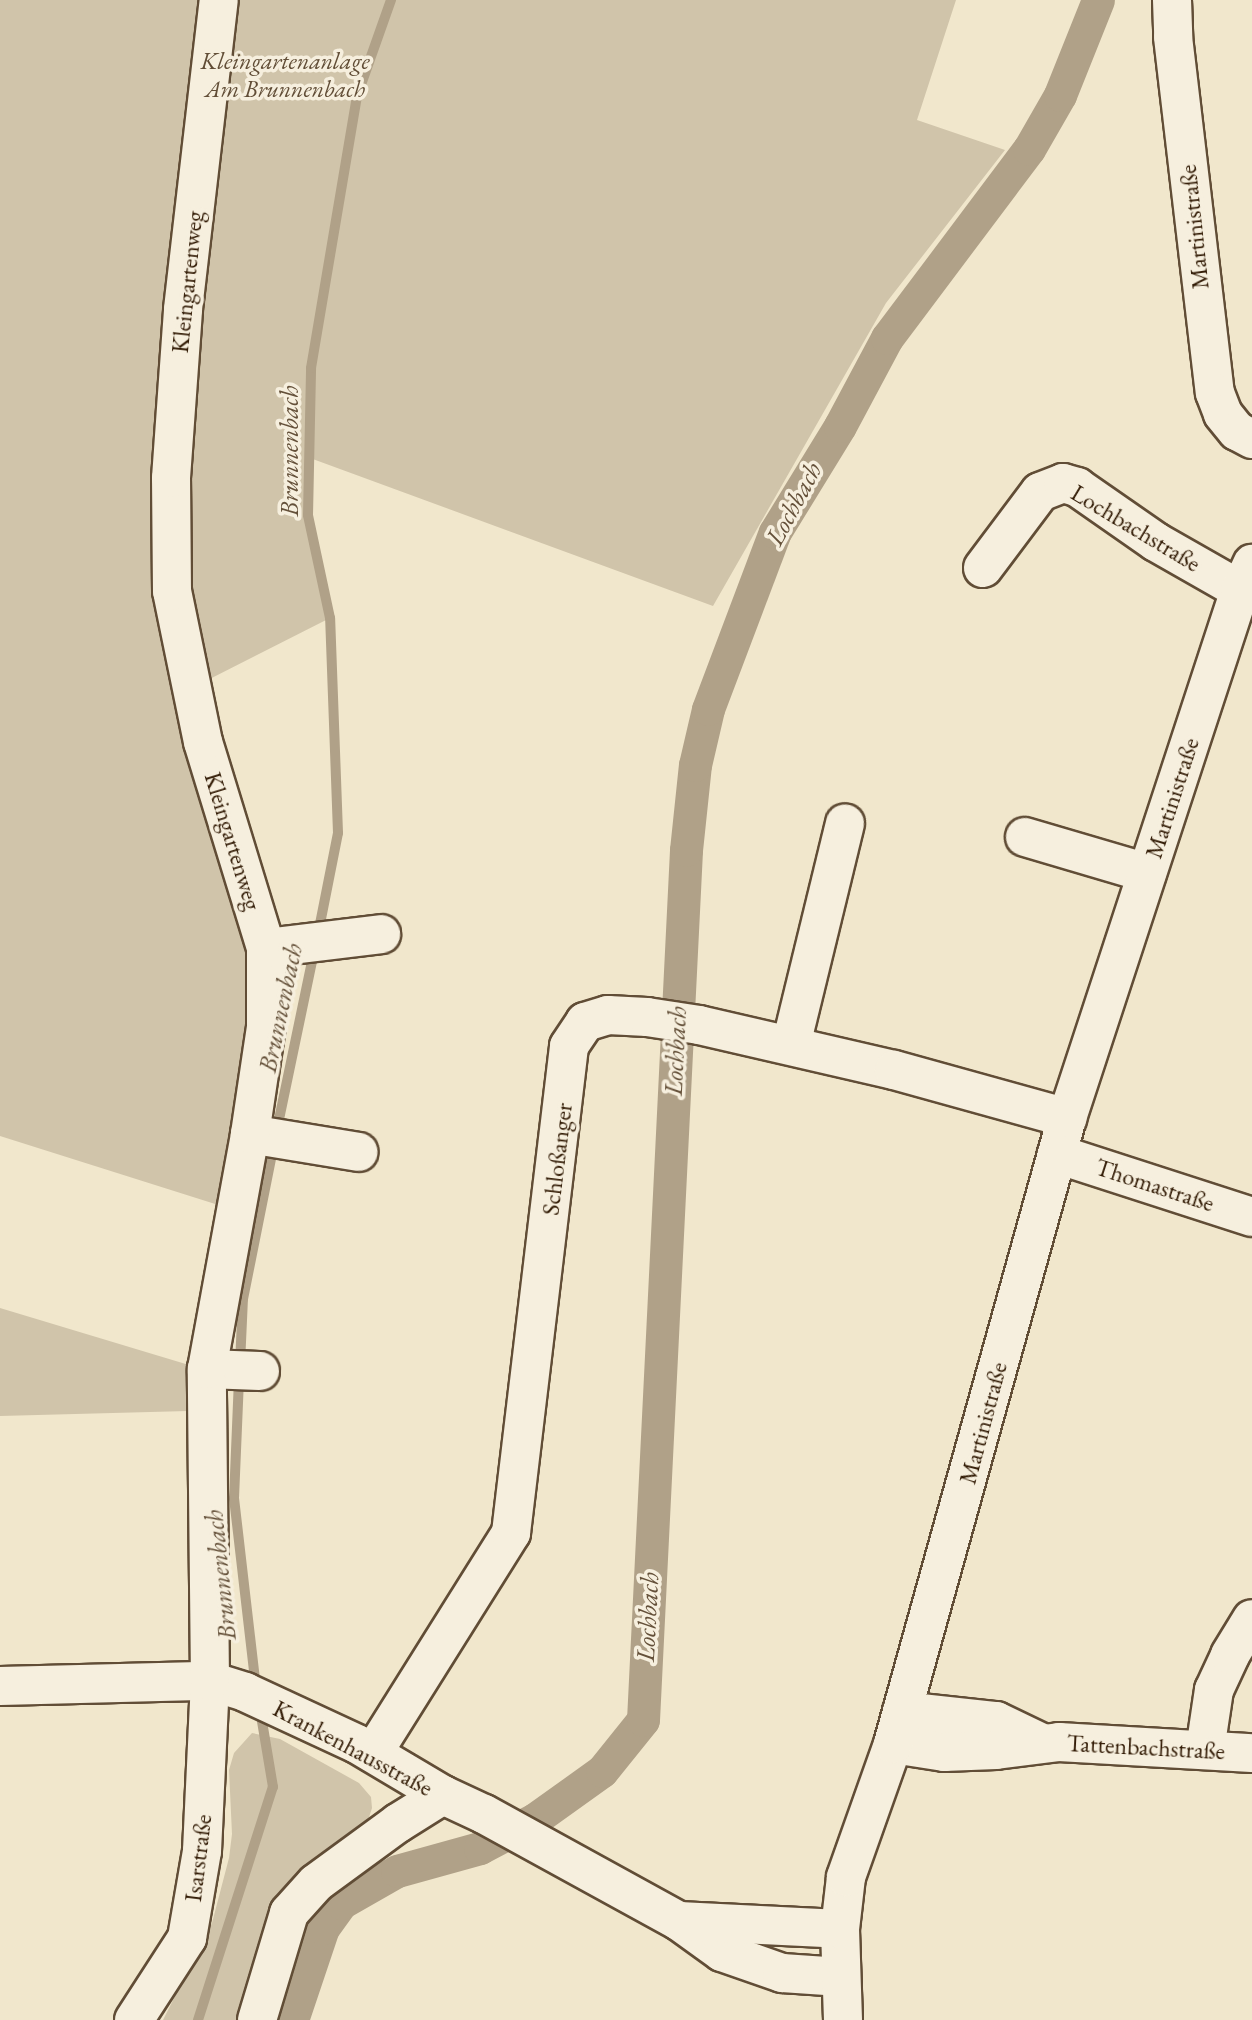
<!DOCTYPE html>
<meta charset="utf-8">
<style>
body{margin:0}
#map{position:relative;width:1252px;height:2020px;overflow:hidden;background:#f1e7cc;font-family:"EB Garamond",serif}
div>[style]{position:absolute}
.green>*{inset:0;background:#d0c4aa}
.stream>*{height:10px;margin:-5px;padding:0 5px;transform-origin:5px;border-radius:5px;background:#b0a188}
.canal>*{height:33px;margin:-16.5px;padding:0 16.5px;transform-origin:16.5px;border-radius:16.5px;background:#b0a188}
.roads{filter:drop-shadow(2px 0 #614d36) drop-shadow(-2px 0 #614d36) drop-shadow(0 2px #614d36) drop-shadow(0 -2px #614d36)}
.minor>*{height:38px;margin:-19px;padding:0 19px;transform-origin:19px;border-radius:19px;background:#f6efde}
span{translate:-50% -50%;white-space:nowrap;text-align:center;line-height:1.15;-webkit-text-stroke:7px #f6efde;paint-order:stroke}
.park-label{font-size:24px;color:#614d36;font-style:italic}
.street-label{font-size:24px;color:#311a04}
.water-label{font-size:26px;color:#645039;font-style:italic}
</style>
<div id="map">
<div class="green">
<i style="clip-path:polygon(0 0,956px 0,917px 120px,1005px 150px,886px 303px,713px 606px,310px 458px,308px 515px,330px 618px,190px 689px,260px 949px,231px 1209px,0 1136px)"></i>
<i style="clip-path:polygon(0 1308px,189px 1365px,188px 1411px,0 1416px)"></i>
<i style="clip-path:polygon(252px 1733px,280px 1739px,359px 1783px,371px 1797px,372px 1808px,365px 1830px,326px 1850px,288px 1893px,247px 2020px,163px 2020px,212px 1923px,229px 1858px,232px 1834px,229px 1770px,234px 1753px)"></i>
</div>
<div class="stream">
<i style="left:318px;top:934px;width:103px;rotate:-78.8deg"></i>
<i style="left:338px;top:833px;width:215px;rotate:-92.1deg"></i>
<i style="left:330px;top:618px;width:105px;rotate:-102.1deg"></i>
<i style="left:308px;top:515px;width:147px;rotate:-88.8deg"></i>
<i style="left:311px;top:368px;width:276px;rotate:-80.4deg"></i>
<i style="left:357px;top:96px;width:102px;rotate:-70.5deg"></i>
<i style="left:277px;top:1129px;width:181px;rotate:-78.2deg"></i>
<i style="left:240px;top:1364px;width:65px;rotate:-87.4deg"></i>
<i style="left:243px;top:1299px;width:158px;rotate:-78.7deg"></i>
<i style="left:239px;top:1379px;width:119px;rotate:92.4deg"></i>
<i style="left:234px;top:1498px;width:191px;rotate:83.4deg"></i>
<i style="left:198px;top:2020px;width:245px;rotate:-72.2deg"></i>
<i style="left:273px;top:1787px;width:79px;rotate:-99.5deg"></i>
</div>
<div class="canal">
<i style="left:292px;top:2020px;width:97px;rotate:-71.4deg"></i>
<i style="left:323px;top:1928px;width:31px;rotate:-54deg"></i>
<i style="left:341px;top:1903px;width:64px;rotate:-29.7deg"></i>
<i style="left:397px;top:1871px;width:86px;rotate:-15.5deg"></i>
<i style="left:480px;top:1848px;width:62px;rotate:-27.8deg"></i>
<i style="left:535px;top:1819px;width:82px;rotate:-35.6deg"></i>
<i style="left:602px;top:1771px;width:65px;rotate:-51.2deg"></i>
<i style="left:643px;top:1720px;width:871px;rotate:-87.17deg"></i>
<i style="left:686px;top:850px;width:85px;rotate:-84deg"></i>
<i style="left:695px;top:765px;width:57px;rotate:-76.9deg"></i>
<i style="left:708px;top:709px;width:189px;rotate:-69.3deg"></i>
<i style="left:775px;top:532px;width:124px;rotate:-58.5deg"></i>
<i style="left:840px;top:426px;width:100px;rotate:-61.9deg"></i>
<i style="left:887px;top:338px;width:236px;rotate:-53.1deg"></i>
<i style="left:1029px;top:149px;width:62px;rotate:-60.1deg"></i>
<i style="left:1060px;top:95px;width:102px;rotate:-68.2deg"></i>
</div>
<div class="roads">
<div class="minor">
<i style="left:1172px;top:0;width:37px;rotate:88deg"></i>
<i style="left:1173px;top:37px;width:358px;rotate:83.3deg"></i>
<i style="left:1215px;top:393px;width:22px;rotate:69deg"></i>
<i style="left:1223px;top:414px;width:22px;rotate:51deg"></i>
<i style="left:1237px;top:431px;width:17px;rotate:28deg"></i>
<i style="left:983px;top:568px;width:95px;rotate:-53.1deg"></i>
<i style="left:1040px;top:492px;width:25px;rotate:-21deg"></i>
<i style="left:1063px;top:483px;width:15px;rotate:16deg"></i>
<i style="left:1077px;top:487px;width:96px;rotate:34.8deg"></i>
<i style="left:1156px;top:542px;width:97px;rotate:29.7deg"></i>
<i style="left:1025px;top:837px;width:127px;rotate:16.4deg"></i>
<i style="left:266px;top:948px;width:116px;rotate:-6.9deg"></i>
<i style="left:791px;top:1045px;width:228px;rotate:-76.3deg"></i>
<i style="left:250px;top:1134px;width:110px;rotate:9.4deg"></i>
<i style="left:1057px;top:1154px;width:205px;rotate:17.9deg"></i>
<i style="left:207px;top:1369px;width:53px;rotate:2.2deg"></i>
<i style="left:0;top:1686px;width:210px;rotate:-1.4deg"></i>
<i style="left:210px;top:1681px;width:37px;rotate:17deg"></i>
<i style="left:245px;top:1692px;width:123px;rotate:24.9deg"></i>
<i style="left:357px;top:1744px;width:100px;rotate:30.7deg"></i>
<i style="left:443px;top:1795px;width:45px;rotate:24.9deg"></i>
<i style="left:484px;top:1814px;width:222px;rotate:28.8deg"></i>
<i style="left:679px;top:1921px;width:53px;rotate:35.8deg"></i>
<i style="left:722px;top:1952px;width:64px;rotate:19.3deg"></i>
<i style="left:782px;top:1973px;width:59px;rotate:3.9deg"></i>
<i style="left:902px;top:1711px;width:95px;rotate:6.1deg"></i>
<i style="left:996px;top:1721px;width:49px;rotate:25.5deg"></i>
<i style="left:893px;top:1744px;width:52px;rotate:8.9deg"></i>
<i style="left:944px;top:1752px;width:52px;rotate:-2.2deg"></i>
<i style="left:996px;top:1750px;width:64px;rotate:-7.2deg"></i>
<i style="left:1059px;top:1742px;width:193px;rotate:3.3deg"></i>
<i style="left:1205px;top:1750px;width:61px;rotate:-81.5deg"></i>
<i style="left:1214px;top:1690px;width:38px;rotate:-65deg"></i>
<i style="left:1230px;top:1655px;width:42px;rotate:-58.6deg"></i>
<i style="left:373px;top:1753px;width:260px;rotate:-57.9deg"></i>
<i style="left:511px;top:1533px;width:490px;rotate:-83.2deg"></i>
<i style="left:569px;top:1046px;width:29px;rotate:-56deg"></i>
<i style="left:585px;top:1022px;width:24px;rotate:-17deg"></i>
<i style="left:608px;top:1015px;width:39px;rotate:3deg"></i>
<i style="left:647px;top:1017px;width:53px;rotate:8.7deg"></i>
<i style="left:699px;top:1025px;width:200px;rotate:13deg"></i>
<i style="left:894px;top:1070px;width:180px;rotate:15.5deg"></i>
<i style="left:679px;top:1921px;width:161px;rotate:2.8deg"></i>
<i style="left:134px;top:2020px;width:98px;rotate:-57.1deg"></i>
<i style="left:187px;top:1938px;width:88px;rotate:-80.2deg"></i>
<i style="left:202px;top:1851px;width:170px;rotate:-87.3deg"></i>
<i style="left:210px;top:1681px;width:312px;rotate:-90.6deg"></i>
<i style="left:207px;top:1369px;width:239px;rotate:-79.6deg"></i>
<i style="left:250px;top:1134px;width:108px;rotate:-81.5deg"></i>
<i style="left:266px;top:1027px;width:79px;rotate:-90deg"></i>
<i style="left:266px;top:948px;width:215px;rotate:-107deg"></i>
<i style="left:203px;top:742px;width:154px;rotate:-101.6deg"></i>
<i style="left:172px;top:591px;width:113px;rotate:-90.5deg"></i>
<i style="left:171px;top:478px;width:169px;rotate:-85.9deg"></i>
<i style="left:183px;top:309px;width:311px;rotate:-83.4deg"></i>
<i style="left:257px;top:2020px;width:112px;rotate:-73.3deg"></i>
<i style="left:289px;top:1913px;width:40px;rotate:-48deg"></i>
<i style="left:316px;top:1883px;width:102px;rotate:-36.2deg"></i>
<i style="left:398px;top:1823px;width:53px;rotate:-31.9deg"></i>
<i style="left:843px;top:2020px;width:91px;rotate:-91.9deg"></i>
<i style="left:840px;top:1929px;width:52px;rotate:-83.4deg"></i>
<i style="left:846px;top:1877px;width:141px;rotate:-70.5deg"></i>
<i style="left:893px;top:1744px;width:650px;rotate:-74.47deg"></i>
<i style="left:1067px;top:1118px;width:556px;rotate:-71.86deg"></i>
<i style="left:1240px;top:590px;width:29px;rotate:-65deg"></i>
</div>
</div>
<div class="park-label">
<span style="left:285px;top:75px">Kleingartenanlage<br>Am Brunnenbach</span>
</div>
<div class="street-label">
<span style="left:1194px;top:227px;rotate:-96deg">Martinistraße</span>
<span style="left:187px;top:282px;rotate:-84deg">Kleingartenweg</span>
<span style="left:1136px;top:528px;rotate:31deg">Lochbachstraße</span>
<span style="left:1172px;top:798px;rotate:-72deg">Martinistraße</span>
<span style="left:233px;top:841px;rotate:73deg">Kleingartenweg</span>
<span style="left:557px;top:1159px;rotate:-83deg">Schloßanger</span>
<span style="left:1155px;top:1185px;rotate:18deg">Thomastraße</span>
<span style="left:983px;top:1423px;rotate:-75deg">Martinistraße</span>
<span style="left:1146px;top:1747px;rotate:3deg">Tattenbachstraße</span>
<span style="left:353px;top:1748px;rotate:28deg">Krankenhausstraße</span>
<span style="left:198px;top:1858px;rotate:-83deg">Isarstraße</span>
</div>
<div class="water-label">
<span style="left:290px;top:451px;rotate:-90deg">Brunnenbach</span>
<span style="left:794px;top:504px;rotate:-62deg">Lochbach</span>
<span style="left:281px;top:1008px;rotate:-78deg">Brunnenbach</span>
<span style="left:676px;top:1051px;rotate:-87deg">Lochbach</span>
<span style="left:221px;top:1575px;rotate:-96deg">Brunnenbach</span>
<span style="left:648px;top:1617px;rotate:-87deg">Lochbach</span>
</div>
</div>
